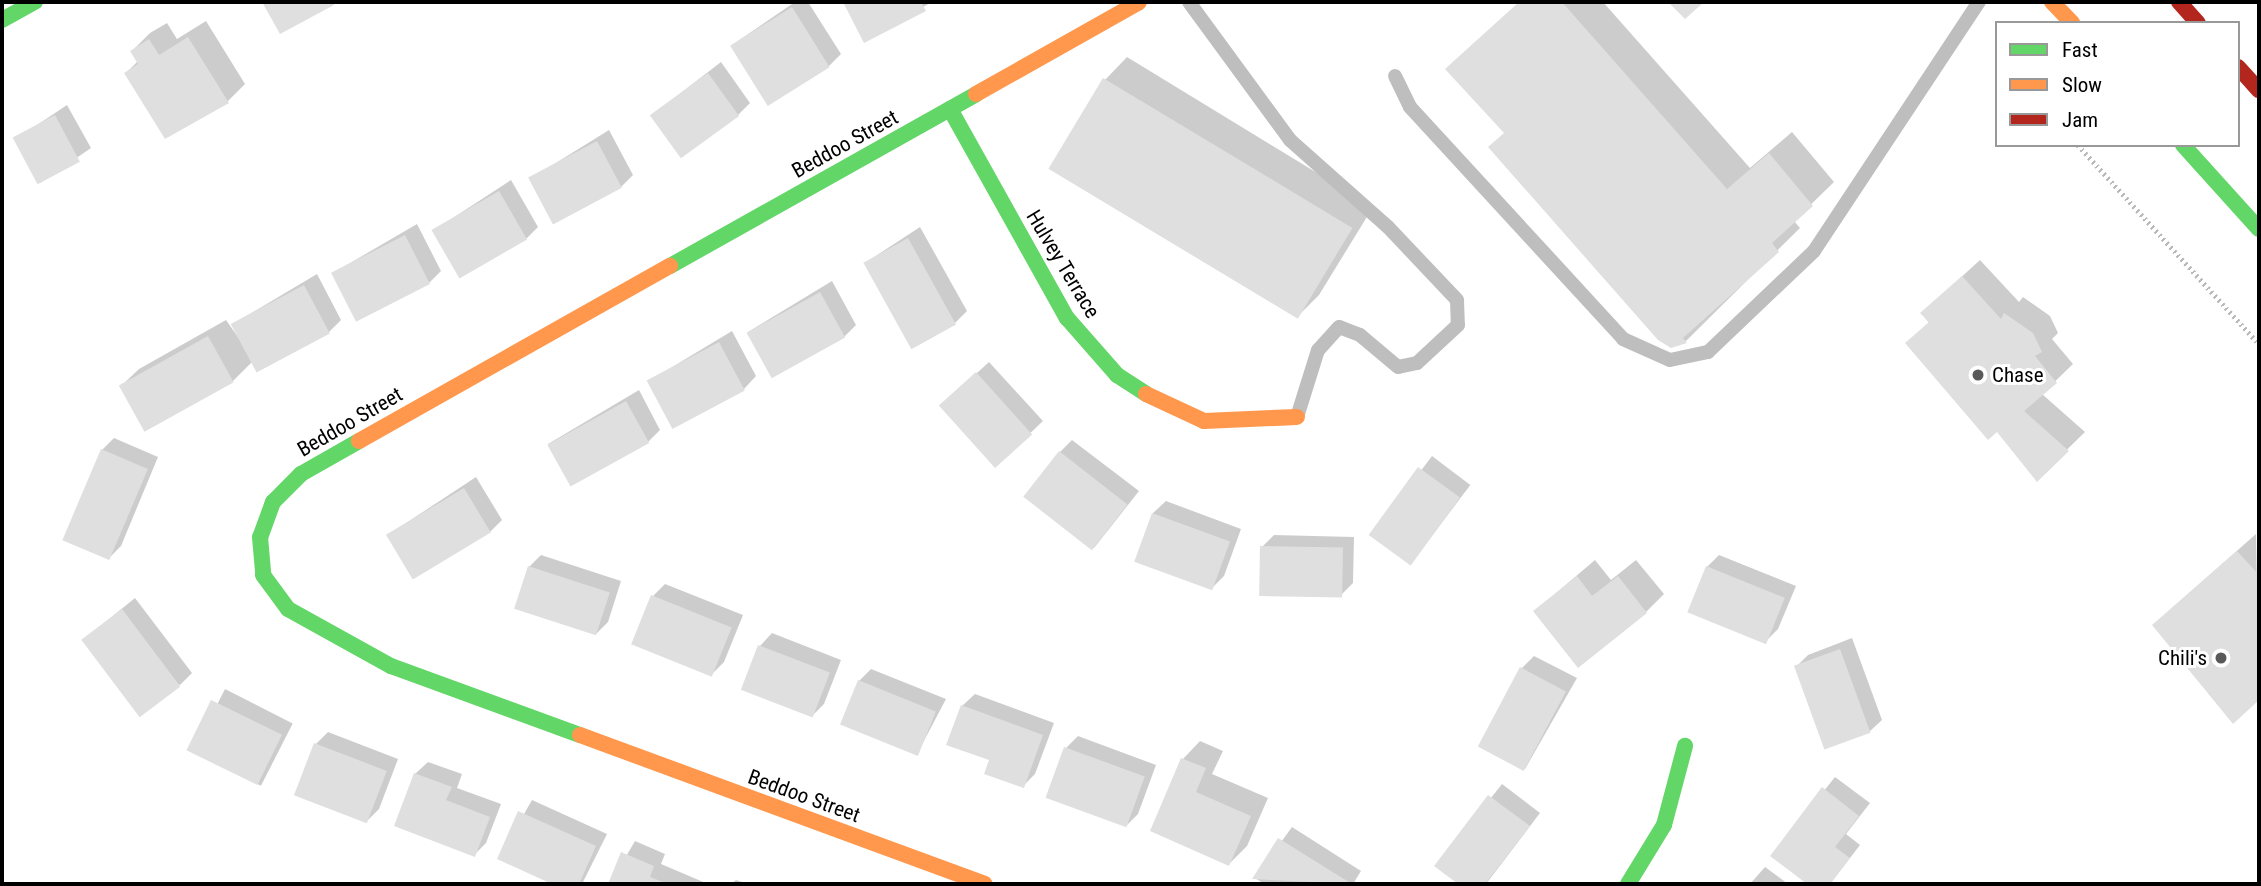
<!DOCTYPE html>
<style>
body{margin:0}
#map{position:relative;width:2261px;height:886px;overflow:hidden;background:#fff;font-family:"Roboto Condensed",sans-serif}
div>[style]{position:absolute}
.shadow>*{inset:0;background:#0003;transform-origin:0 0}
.building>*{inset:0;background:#dfdfdf;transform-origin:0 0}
.path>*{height:4.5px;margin-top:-2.25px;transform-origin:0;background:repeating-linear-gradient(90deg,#b9b9b9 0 2px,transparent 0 5.5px)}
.lane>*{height:14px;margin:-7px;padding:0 7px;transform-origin:7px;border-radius:7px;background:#bebebe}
.fast>*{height:16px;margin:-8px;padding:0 8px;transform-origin:8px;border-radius:8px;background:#63d668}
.slow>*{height:16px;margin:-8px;padding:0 8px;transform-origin:8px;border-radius:8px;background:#ff974d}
.jam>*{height:16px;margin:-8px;padding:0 8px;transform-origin:8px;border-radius:8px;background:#b3261e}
.dots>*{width:19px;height:19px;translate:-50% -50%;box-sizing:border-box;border:4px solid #fff;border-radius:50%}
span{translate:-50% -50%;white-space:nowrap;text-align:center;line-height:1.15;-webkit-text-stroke:6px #fff;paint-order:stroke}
.street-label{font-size:21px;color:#000}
.poi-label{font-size:21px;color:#000}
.left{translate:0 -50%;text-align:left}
.right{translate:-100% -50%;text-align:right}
.frame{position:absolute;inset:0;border:4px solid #000;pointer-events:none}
.legend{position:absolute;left:1995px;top:21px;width:245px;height:126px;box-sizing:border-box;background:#fff;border:2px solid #999;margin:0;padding:9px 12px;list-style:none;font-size:21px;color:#000}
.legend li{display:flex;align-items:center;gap:14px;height:35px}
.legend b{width:35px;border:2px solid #999}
</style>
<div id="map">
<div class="shadow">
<i style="clip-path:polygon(795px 2px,808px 2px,841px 54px,829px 66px,732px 45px)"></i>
<i style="clip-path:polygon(845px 2px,932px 2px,865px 40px)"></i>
<i style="clip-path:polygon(1520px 2px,1603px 2px,1750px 168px,1792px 132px,1834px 182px,1794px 221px,1800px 228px,1686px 341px,1672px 346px,1505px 132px,1470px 47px)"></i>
<i style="clip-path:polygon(206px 21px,245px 84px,227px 102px,126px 73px,138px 61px,132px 51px,150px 33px,167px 23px,177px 39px)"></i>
<i style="clip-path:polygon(1127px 57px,1373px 207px,1319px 295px,1297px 317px,1105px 80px)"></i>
<i style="clip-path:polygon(721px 62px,750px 103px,738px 115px,651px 116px)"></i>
<i style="clip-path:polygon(67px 105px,91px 148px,40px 183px,16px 139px)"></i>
<i style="clip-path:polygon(609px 130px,633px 175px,621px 187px,530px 179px)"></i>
<i style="clip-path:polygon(511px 180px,538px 227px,526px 239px,433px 231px)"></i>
<i style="clip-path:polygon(417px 224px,441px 271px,429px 283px,333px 273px)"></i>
<i style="clip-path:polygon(920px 227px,967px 311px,955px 323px,865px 263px)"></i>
<i style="clip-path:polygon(1980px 260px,2019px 302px,2023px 297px,2050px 316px,2058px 333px,2052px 339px,2073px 364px,2042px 394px,2085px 432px,2037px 479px,1922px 313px)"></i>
<i style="clip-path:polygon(317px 274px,341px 320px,329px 332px,253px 361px,233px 381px,121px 386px,139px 369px,226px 320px,250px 354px,233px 324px)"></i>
<i style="clip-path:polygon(832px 281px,856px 325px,844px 337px,748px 332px)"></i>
<i style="clip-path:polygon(732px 331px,756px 376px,744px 389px,649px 381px)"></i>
<i style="clip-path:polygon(989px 362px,1043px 421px,996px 466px,954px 394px)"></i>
<i style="clip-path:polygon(639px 390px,660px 430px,648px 442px,548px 444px)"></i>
<i style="clip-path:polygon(114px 438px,158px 457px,121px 546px,109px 558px,102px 450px)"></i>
<i style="clip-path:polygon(1072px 440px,1139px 491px,1094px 548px,1060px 452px)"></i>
<i style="left:1432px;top:456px;width:48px;height:100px;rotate:37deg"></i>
<i style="clip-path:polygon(476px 477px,502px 520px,490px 532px,388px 535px)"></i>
<i style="clip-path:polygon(1166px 501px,1241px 529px,1224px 576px,1212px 588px,1136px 561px,1153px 513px)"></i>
<i style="clip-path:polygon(2256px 534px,2259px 698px,2234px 721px,2172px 608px)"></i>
<i style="clip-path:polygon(1274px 535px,1354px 537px,1353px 583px,1341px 595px,1262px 547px)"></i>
<i style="clip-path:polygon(541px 555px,621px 581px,608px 622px,596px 634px,529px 567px)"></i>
<i style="clip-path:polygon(1719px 555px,1796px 586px,1778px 629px,1766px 641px,1707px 567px)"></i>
<i style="clip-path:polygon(1595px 560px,1611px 580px,1636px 560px,1664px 594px,1646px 612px,1535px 611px)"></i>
<i style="clip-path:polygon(665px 584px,743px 615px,724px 662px,712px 674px,653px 596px)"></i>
<i style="clip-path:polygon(135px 598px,192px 673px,180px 685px,83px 640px)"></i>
<i style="clip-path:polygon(772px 633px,841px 660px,824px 704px,812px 716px,743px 689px,760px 646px)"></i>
<i style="clip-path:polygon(1852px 638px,1882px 720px,1869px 732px,1796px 667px,1808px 655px)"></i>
<i style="clip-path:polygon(1534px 656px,1577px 678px,1525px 769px,1522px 668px)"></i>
<i style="clip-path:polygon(871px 669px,946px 699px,917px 754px,859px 681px)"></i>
<i style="left:225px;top:689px;width:76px;height:70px;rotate:27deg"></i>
<i style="clip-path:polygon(975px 694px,1054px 723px,1035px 774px,1023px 786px,991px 759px,962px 706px)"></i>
<i style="clip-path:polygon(328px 732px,398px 759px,379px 809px,367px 821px,316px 744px)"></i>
<i style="clip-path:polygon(1078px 736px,1156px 765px,1138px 814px,1126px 826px,1066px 748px)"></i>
<i style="clip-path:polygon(1200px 741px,1223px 751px,1212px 774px,1268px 798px,1247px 846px,1229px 864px,1152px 830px,1183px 759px)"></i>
<i style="clip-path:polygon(428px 762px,462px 774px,457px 788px,501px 804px,486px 843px,474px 855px,415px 774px)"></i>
<i style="clip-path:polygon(1835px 777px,1870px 803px,1846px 834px,1860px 845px,1830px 884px,1810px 884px,1772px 856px)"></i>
<i style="clip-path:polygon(1502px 784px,1540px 813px,1486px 884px,1461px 884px,1437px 866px)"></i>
<i style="clip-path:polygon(532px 800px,607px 834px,582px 884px,557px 884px,499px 858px)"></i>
<i style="clip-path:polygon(1292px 827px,1361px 871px,1353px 884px,1264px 884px,1255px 878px)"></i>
<i style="clip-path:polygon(635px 841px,665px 854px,661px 864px,708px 884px,610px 884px)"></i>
<i style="clip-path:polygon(1765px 867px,1788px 884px,1750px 884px)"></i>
<i style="clip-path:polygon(736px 880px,748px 884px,731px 884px)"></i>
</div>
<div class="building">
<i style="clip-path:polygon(262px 2px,332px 2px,334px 5px,280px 34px)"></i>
<i style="clip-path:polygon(843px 2px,921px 2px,926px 11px,864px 43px)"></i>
<i style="clip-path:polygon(1519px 2px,1562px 2px,1727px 189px,1769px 153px,1813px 206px,1772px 243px,1779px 252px,1683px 338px,1687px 343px,1671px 348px,1658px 340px,1488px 147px,1504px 133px,1445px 69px)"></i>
<i style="clip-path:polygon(1668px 2px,1704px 2px,1685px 19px)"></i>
<i style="left:792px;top:7px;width:71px;height:73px;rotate:58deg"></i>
<i style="clip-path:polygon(188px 37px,229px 103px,165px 139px,124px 73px,138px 64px,130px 51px,149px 39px,159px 55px)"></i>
<i style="left:708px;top:73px;width:53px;height:72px;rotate:54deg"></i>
<i style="left:1103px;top:78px;width:291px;height:106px;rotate:31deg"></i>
<i style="left:55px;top:115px;width:53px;height:48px;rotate:62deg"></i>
<i style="left:597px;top:141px;width:53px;height:78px;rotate:62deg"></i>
<i style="left:499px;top:191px;width:56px;height:78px;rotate:60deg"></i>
<i style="left:405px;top:235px;width:55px;height:83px;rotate:63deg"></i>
<i style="left:908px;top:238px;width:99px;height:51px;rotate:61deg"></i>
<i style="clip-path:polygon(1962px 276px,2001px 319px,2004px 313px,2033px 333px,2042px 352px,2035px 356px,2057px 383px,2024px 411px,2069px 451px,2037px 482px,1997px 432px,1988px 440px,1905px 343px,1929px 322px,1920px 313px)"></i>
<i style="left:304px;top:285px;width:55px;height:83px;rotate:62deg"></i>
<i style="left:820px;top:292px;width:52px;height:84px;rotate:61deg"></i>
<i style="left:208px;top:336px;width:53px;height:102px;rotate:61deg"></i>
<i style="left:719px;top:342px;width:55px;height:82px;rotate:62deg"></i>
<i style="left:976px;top:372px;width:84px;height:50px;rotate:48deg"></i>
<i style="left:626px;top:401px;width:48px;height:90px;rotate:61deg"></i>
<i style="left:101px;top:449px;width:51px;height:99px;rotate:23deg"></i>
<i style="left:1059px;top:451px;width:87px;height:58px;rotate:38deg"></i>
<i style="left:1418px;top:467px;width:52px;height:84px;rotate:36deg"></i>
<i style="left:464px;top:488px;width:52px;height:91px;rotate:59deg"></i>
<i style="left:1152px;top:513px;width:83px;height:52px;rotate:20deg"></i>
<i style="left:1260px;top:546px;width:83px;height:50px;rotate:1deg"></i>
<i style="clip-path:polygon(2237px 551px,2259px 575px,2259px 700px,2233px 724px,2152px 625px)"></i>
<i style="left:528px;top:566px;width:86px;height:45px;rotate:18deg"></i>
<i style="left:1706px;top:566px;width:85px;height:50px;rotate:22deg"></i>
<i style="clip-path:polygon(1577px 576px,1592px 596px,1618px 576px,1647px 613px,1578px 668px,1533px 611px)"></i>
<i style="left:651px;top:595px;width:87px;height:53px;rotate:22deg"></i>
<i style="left:122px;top:609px;width:97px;height:51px;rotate:53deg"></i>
<i style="left:758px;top:645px;width:77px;height:48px;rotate:21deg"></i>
<i style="left:1840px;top:649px;width:89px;height:49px;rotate:70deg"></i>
<i style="left:1520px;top:667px;width:52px;height:90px;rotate:28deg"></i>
<i style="left:858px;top:680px;width:84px;height:48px;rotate:22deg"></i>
<i style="left:211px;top:700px;width:79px;height:56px;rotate:26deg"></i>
<i style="clip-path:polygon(961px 705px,1043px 735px,1024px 788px,984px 774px,989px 760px,946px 745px)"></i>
<i style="left:314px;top:743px;width:78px;height:56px;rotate:21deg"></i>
<i style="left:1064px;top:747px;width:86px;height:54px;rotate:20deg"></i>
<i style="clip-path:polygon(1181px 758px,1206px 768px,1196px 792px,1251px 816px,1229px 866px,1150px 831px)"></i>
<i style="clip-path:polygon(414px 773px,452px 787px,446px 800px,490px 817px,475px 857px,394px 826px)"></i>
<i style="clip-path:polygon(1822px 787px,1859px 816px,1835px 847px,1850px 858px,1830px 884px,1807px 884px,1770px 856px)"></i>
<i style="clip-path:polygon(1488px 795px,1530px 826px,1485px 884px,1458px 884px,1434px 866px)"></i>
<i style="clip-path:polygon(518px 811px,596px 846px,579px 884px,552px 884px,497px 859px)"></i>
<i style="clip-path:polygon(1278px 838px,1352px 884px,1252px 879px)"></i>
<i style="clip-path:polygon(621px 852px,654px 866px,650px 877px,668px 884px,608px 884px)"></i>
</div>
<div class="path">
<i style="left:2078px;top:145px;width:269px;rotate:47.7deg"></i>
</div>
<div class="lane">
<i style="left:1189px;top:2px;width:171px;rotate:53.8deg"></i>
<i style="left:1290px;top:140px;width:131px;rotate:41.6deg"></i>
<i style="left:1388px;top:227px;width:100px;rotate:46.6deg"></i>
<i style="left:1457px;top:300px;width:25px;rotate:88deg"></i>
<i style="left:1458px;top:325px;width:56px;rotate:137.2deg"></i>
<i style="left:1417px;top:363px;width:19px;rotate:168deg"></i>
<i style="left:1398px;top:367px;width:50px;rotate:-139.9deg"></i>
<i style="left:1360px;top:335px;width:22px;rotate:-159deg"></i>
<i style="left:1339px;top:327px;width:31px;rotate:132deg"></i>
<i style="left:1318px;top:350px;width:70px;rotate:107.4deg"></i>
<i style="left:1395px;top:76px;width:34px;rotate:64deg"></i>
<i style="left:1410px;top:107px;width:315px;rotate:47.4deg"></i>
<i style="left:1623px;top:339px;width:51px;rotate:24.1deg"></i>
<i style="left:1670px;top:360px;width:39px;rotate:-12deg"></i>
<i style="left:1708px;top:352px;width:146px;rotate:-43.6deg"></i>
<i style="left:1814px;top:251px;width:299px;rotate:-56.5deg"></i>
</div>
<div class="fast">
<i style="left:2px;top:20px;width:38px;rotate:-29deg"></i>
<i style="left:950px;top:109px;width:240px;rotate:60.8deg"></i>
<i style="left:1067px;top:318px;width:76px;rotate:48.7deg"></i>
<i style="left:1117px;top:375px;width:35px;rotate:33deg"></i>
<i style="left:2183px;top:145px;width:113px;rotate:47.9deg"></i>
<i style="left:670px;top:266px;width:351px;rotate:-29.3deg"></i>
<i style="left:359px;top:441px;width:67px;rotate:150.4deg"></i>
<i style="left:301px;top:474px;width:40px;rotate:135deg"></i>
<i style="left:273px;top:502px;width:37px;rotate:110deg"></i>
<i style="left:260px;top:537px;width:38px;rotate:85deg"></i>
<i style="left:263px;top:575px;width:42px;rotate:53.7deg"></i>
<i style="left:288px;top:609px;width:118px;rotate:29deg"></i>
<i style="left:391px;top:666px;width:201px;rotate:20.1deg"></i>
<i style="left:1628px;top:884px;width:69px;rotate:-58.6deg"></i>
<i style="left:1664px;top:825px;width:82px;rotate:-75.1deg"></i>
</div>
<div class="slow">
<i style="left:2052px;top:2px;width:29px;rotate:46deg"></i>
<i style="left:976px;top:94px;width:187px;rotate:-29.4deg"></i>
<i style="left:1146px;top:394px;width:64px;rotate:25deg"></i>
<i style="left:1204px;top:421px;width:93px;rotate:-2.5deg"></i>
<i style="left:359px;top:441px;width:357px;rotate:-29.4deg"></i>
<i style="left:580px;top:735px;width:431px;rotate:20.2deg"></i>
</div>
<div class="jam">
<i style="left:2179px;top:2px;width:28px;rotate:48deg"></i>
<i style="left:2238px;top:67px;width:31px;rotate:48deg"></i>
</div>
<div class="dots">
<i style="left:1978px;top:375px;background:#595959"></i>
<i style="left:2221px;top:658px;background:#595959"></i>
</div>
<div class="street-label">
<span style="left:845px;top:144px;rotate:-29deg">Beddoo Street</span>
<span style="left:1063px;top:264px;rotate:59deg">Hulvey Terrace</span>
<span style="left:350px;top:422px;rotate:-30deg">Beddoo Street</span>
<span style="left:804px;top:796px;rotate:20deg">Beddoo Street</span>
</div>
<div class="poi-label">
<span class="left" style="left:1992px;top:375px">Chase</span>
<span class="right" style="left:2207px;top:658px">Chili's</span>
</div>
<div class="frame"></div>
<ul class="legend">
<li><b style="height:9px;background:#63d668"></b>Fast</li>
<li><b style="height:9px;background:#ff974d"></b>Slow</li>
<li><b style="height:9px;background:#b3261e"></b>Jam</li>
</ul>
</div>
